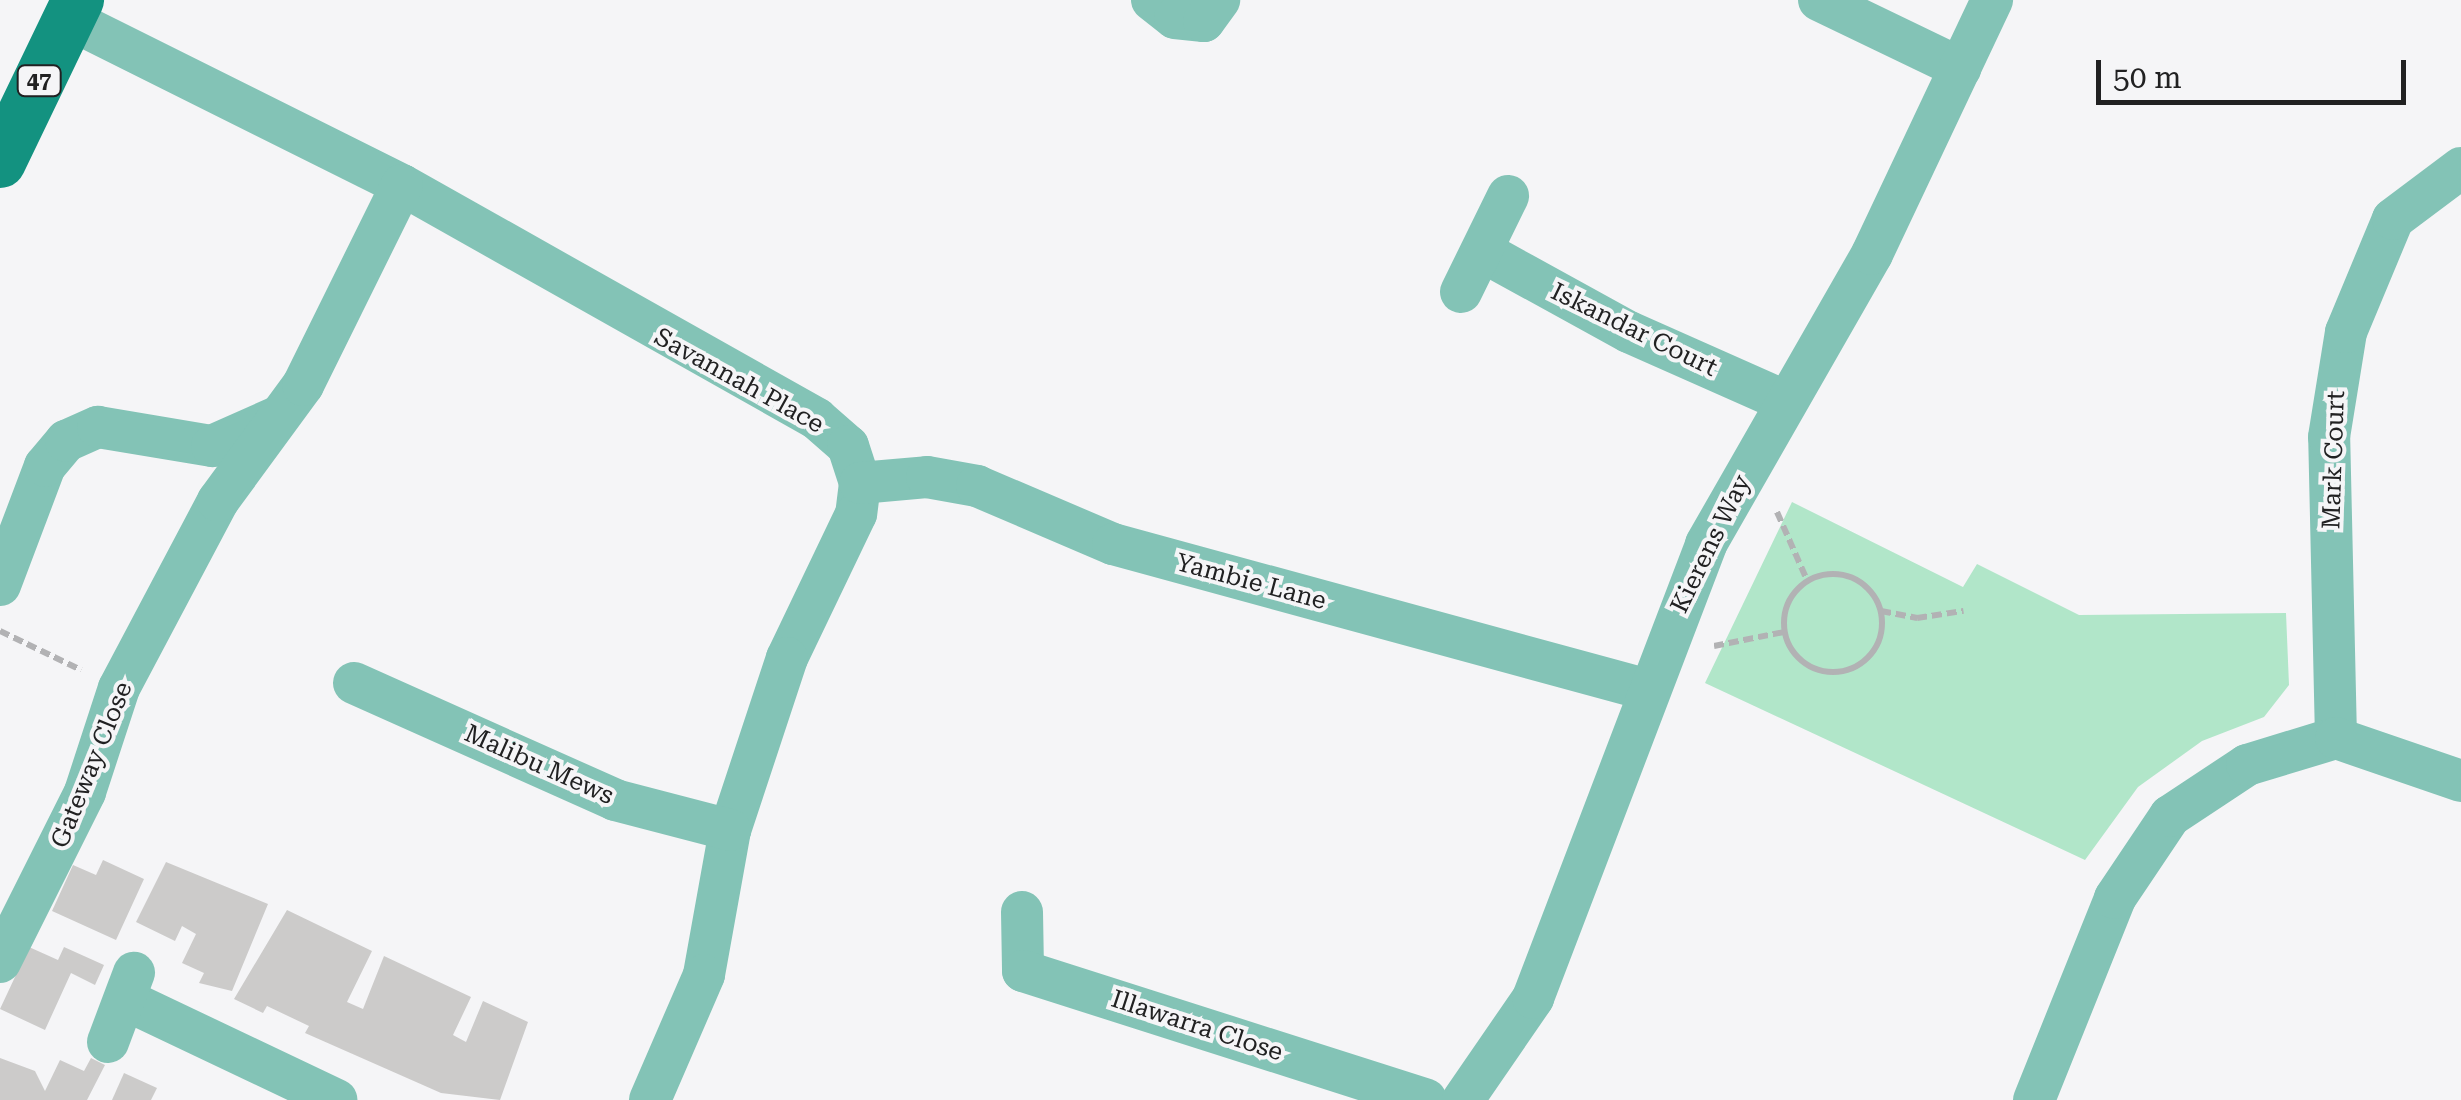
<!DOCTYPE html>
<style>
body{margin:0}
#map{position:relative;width:2461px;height:1100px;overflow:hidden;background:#f5f5f7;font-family:"Roboto Serif",serif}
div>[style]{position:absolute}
.green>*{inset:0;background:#b1e6c9}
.building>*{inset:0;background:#cccbca}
.path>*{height:6px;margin-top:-3px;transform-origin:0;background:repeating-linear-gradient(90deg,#b2b2b4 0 10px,transparent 0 15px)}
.path>.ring{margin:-3px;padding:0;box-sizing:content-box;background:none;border:6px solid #b2b2b4;border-radius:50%}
.minor>*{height:42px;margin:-21px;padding:0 21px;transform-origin:21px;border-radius:21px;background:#83c3b6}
.major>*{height:52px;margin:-26px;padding:0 26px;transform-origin:26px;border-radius:26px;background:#139280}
span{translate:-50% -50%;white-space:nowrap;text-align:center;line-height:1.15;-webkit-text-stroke:8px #f5f5f7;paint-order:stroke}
.shield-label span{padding:2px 8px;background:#f5f5f7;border:2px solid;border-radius:8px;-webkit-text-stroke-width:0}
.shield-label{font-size:22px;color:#212122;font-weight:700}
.street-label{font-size:25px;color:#212122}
.scale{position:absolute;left:2096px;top:60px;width:310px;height:45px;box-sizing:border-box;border:5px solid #212122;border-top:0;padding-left:12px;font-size:30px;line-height:35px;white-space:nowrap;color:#212122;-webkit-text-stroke:8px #f5f5f7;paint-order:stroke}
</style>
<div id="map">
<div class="green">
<i style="clip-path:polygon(1792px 502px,1963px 587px,1977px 564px,2079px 615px,2286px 613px,2289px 685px,2264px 717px,2202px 741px,2138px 787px,2085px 860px,1705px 683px)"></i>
</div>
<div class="building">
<i style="clip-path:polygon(103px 860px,144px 879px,116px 940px,52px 911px,73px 865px,96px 875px)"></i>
<i style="clip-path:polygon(166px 862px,268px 904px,232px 991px,199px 983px,204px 973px,182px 963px,196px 934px,182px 926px,175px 941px,136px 922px)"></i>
<i style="clip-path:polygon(287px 910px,372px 951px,347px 1002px,363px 1009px,384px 956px,471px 997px,453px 1035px,466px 1042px,483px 1001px,528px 1022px,500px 1100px,441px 1093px,305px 1033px,309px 1026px,267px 1006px,263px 1013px,234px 999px)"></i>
<i style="clip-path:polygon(29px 947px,58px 960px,64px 947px,104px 965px,95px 985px,71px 973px,45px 1030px,0 1009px)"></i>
<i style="clip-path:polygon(0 1058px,35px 1071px,45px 1091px,60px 1060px,84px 1071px,91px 1058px,105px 1065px,87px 1100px,0 1100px)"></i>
<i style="clip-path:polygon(124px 1073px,157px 1088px,151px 1100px,112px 1100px)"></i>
</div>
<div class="path">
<i style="left:1777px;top:512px;width:74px;rotate:66.2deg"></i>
<i class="ring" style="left:1784px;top:574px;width:92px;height:92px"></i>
<i style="left:1881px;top:611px;width:37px;rotate:11deg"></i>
<i style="left:1917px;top:618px;width:47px;rotate:-8.7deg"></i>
<i style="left:0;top:631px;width:90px;rotate:25.7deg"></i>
<i style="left:1714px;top:646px;width:71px;rotate:-11.3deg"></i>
</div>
<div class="minor">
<i style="left:1152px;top:0;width:29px;rotate:38deg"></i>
<i style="left:1175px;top:18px;width:29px;rotate:6deg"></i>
<i style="left:1204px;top:21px;width:26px;rotate:-54deg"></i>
<i style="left:1819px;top:0;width:157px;rotate:25.7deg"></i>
<i style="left:69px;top:19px;width:372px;rotate:26.5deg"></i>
<i style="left:402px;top:185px;width:476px;rotate:29.4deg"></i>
<i style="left:817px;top:419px;width:41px;rotate:41.1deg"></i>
<i style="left:848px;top:446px;width:39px;rotate:72deg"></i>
<i style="left:860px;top:483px;width:31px;rotate:97deg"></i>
<i style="left:856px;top:514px;width:160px;rotate:115.6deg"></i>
<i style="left:787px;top:658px;width:181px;rotate:108.3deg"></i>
<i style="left:730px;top:830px;width:147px;rotate:100.2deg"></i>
<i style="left:704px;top:975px;width:136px;rotate:113.4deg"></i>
<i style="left:1487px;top:254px;width:162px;rotate:28.8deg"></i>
<i style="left:1629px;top:332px;width:171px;rotate:23.9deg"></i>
<i style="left:1461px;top:292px;width:107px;rotate:-63.9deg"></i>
<i style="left:860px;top:483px;width:67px;rotate:-5.1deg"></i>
<i style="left:927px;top:477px;width:51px;rotate:10.2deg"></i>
<i style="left:977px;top:486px;width:148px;rotate:23.1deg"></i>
<i style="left:1113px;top:544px;width:550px;rotate:15.27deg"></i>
<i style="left:0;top:585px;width:127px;rotate:-69.3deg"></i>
<i style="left:45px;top:466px;width:33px;rotate:-50deg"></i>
<i style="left:66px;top:441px;width:35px;rotate:-24deg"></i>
<i style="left:98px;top:427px;width:116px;rotate:9.5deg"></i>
<i style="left:212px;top:446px;width:69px;rotate:-24deg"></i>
<i style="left:354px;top:683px;width:286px;rotate:24.1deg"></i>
<i style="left:615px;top:800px;width:119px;rotate:14.6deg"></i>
<i style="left:2336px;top:738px;width:301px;rotate:-91.3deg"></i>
<i style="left:2329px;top:437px;width:106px;rotate:-80.8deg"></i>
<i style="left:2346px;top:332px;width:122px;rotate:-67.4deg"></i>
<i style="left:2393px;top:219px;width:85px;rotate:-36.9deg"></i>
<i style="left:1022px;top:912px;width:59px;rotate:89deg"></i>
<i style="left:1023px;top:971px;width:423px;rotate:17.7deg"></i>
<i style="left:0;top:962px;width:190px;rotate:-63.4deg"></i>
<i style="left:85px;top:792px;width:109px;rotate:-71.9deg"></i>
<i style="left:119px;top:688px;width:212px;rotate:-62.1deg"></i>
<i style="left:218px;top:501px;width:144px;rotate:-53.8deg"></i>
<i style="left:303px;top:385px;width:223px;rotate:-63.7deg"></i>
<i style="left:126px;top:1000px;width:233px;rotate:25.4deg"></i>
<i style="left:108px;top:1042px;width:74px;rotate:-69.4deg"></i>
<i style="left:1463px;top:1100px;width:124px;rotate:-55.5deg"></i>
<i style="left:1533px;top:998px;width:486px;rotate:-69.1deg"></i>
<i style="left:1706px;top:544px;width:334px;rotate:-60.2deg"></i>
<i style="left:1872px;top:254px;width:281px;rotate:-64.7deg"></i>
<i style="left:2034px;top:1100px;width:218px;rotate:-68.1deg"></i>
<i style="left:2115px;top:898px;width:99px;rotate:-56.1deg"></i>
<i style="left:2170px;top:816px;width:92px;rotate:-33.5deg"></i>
<i style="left:2247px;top:765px;width:93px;rotate:-16.9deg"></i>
<i style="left:2336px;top:738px;width:132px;rotate:19deg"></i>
</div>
<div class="major">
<i style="left:0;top:162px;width:180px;rotate:-64.3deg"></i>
</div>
<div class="shield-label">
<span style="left:39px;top:81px">47</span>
</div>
<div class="street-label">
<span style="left:1634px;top:330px;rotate:26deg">Iskandar Court</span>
<span style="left:739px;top:381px;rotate:29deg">Savannah Place</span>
<span style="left:2334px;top:460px;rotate:-88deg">Mark Court</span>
<span style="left:1711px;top:544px;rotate:-64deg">Kierens Way</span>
<span style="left:1251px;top:582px;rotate:15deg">Yambie Lane</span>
<span style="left:92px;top:765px;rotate:-68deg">Gateway Close</span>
<span style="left:539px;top:765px;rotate:24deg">Malibu Mews</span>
<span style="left:1197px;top:1026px;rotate:18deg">Illawarra Close</span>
</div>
<div class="scale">50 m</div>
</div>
